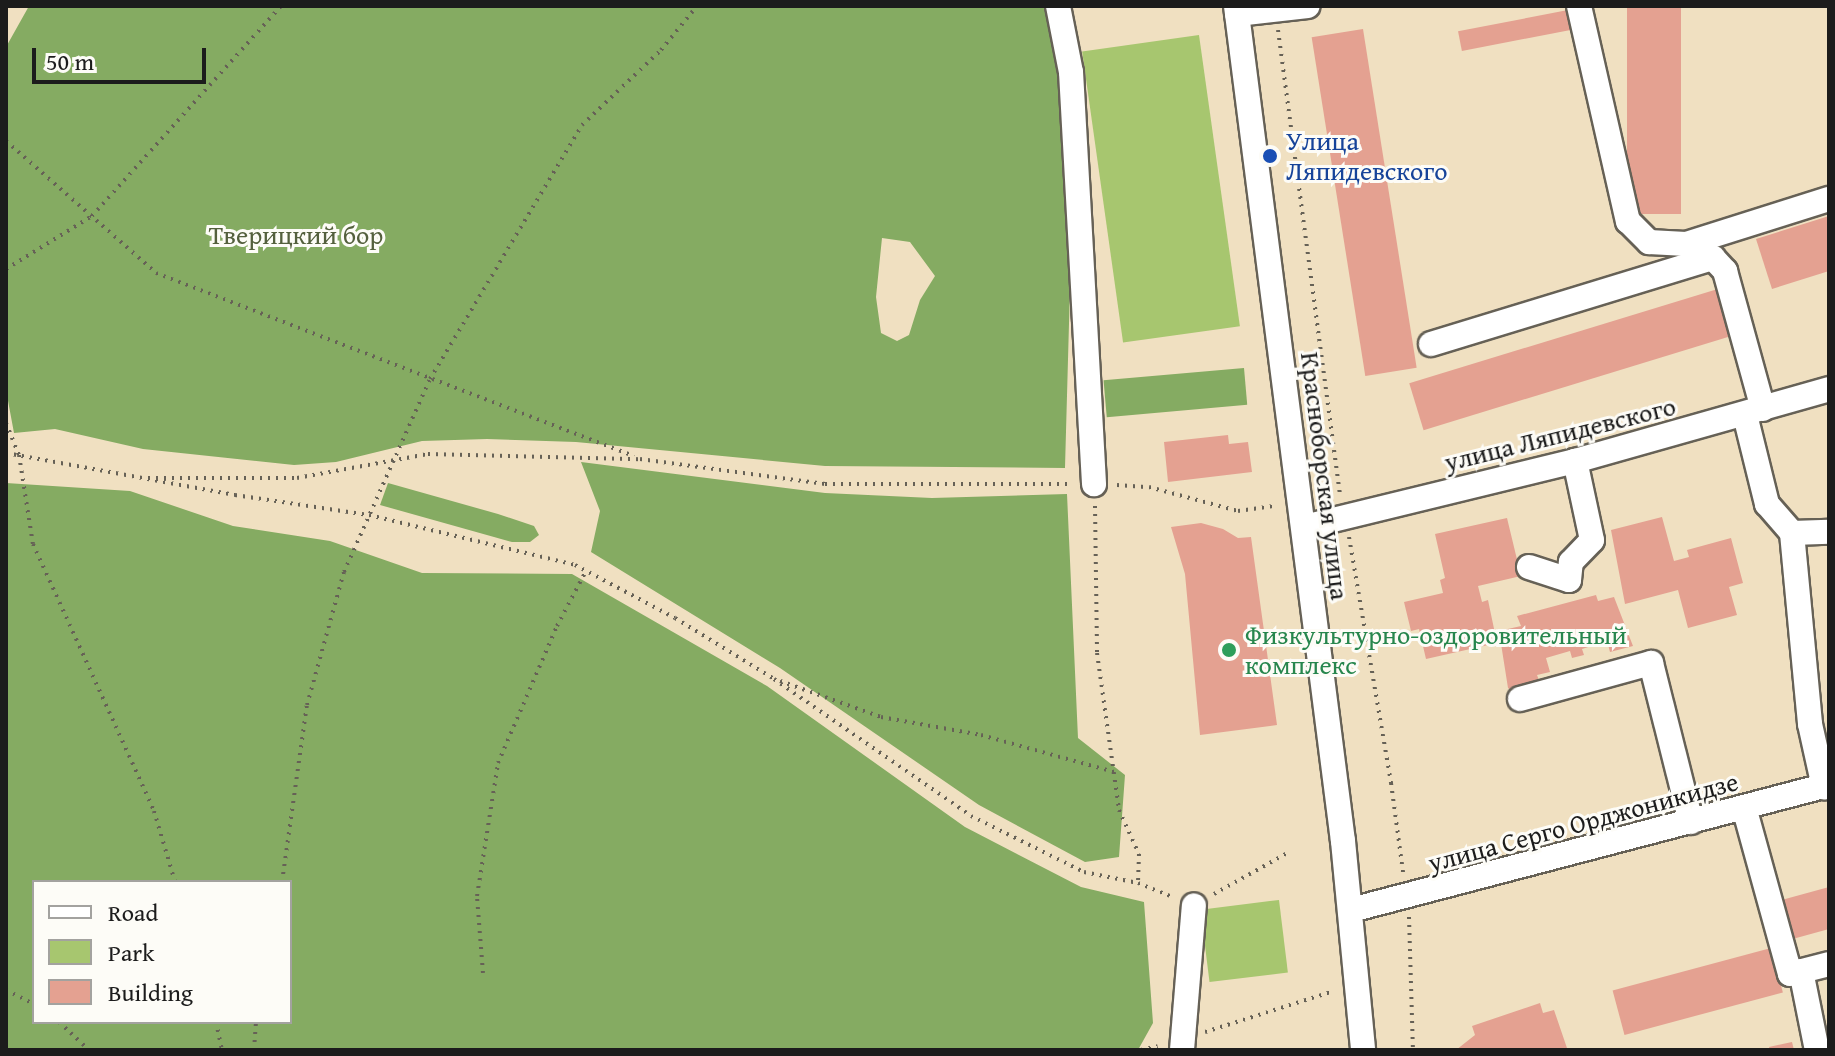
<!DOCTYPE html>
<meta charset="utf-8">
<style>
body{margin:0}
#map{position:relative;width:1835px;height:1056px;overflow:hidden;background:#f0e0c1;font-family:"Gentium Book Plus",serif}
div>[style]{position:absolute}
.green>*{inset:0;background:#a7c66f;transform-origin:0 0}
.forest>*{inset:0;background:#85ab62;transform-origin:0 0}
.building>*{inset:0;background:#e4a191;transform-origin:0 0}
.path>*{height:4px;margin-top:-2px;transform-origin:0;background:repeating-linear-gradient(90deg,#666156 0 2px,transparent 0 8px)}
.roads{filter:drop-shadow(2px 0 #666156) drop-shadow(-2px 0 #666156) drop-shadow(0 2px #666156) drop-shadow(0 -2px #666156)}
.minor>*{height:24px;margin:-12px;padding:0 12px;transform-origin:12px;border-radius:12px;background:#fff}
.dots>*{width:22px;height:22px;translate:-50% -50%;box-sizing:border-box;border:4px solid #fdfcf7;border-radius:50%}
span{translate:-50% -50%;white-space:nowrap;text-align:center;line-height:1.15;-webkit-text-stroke:6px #fdfcf7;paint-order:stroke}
.transit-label{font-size:26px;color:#164399}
.left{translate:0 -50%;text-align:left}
.park-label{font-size:26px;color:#54603d}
.street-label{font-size:26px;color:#1c1c1c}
.leisure-label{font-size:26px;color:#27864d}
.frame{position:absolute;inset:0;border:8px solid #1c1c1c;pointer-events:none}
.legend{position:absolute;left:32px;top:880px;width:260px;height:144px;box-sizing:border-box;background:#fdfcf7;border:2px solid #a3a29f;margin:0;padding:10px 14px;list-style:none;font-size:24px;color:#1c1c1c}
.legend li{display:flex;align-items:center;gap:16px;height:40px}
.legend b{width:40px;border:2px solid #a3a29f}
.scale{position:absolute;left:32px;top:48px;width:174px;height:36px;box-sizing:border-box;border:4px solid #1c1c1c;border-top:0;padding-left:10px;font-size:24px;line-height:28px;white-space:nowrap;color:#1c1c1c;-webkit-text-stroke:6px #fdfcf7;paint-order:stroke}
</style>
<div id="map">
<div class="green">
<i style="left:1199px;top:35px;width:294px;height:118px;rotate:82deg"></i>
<i style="left:1279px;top:900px;width:73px;height:79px;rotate:83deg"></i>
</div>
<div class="forest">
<i style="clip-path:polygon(evenodd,29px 6px,1047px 6px,1074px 143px,1065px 468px,825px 466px,576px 442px,487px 439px,422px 441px,336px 462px,294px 465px,143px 449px,55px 429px,14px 433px,6px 390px,6px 47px,29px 6px,882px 238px,910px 242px,935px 276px,920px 300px,909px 335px,897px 341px,881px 333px,876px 297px,882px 238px)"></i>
<i style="left:1244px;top:368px;width:37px;height:141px;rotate:85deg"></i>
<i style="clip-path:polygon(581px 462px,825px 493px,932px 498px,1067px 494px,1078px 738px,1125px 775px,1119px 857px,1085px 862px,979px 805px,780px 668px,591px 552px,600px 511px)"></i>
<i style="clip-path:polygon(evenodd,6px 483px,130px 491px,233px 526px,330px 541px,422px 573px,572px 574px,767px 686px,965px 827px,1081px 887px,1144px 902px,1153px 1023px,1138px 1050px,6px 1050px,6px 483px,290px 882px,290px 1022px,34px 1022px,34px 882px,290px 882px)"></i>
<i style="clip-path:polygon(388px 483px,498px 514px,534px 526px,539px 535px,530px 542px,512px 542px,380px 505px)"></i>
</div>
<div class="building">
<i style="left:1627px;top:6px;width:54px;height:208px"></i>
<i style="left:1568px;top:10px;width:20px;height:112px;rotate:79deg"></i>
<i style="left:1363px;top:29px;width:343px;height:52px;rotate:81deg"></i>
<i style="clip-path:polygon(1829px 216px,1829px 271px,1772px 289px,1756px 239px)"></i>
<i style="left:1721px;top:288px;width:49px;height:326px;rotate:73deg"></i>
<i style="clip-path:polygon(1228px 435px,1229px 444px,1248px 442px,1252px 472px,1168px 482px,1164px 442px)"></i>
<i style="clip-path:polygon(1662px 517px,1674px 561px,1689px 557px,1687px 550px,1731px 538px,1743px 583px,1729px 587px,1737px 615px,1688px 628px,1678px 590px,1625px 604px,1611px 530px)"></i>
<i style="clip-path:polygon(1507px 518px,1521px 576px,1478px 586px,1482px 602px,1488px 600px,1497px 643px,1426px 659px,1419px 629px,1411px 631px,1404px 602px,1443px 593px,1440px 580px,1445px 578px,1435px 534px)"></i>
<i style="clip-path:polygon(1201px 523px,1223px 529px,1238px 538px,1251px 537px,1277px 725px,1200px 735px,1185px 574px,1171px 527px)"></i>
<i style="clip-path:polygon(1596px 595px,1598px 601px,1614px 597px,1633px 646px,1610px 652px,1607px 641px,1582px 649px,1584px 655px,1572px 658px,1570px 651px,1546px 658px,1550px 672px,1537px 675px,1540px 683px,1518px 694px,1508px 688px,1499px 631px,1521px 626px,1517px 616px)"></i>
<i style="clip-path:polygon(1829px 887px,1829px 929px,1789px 940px,1778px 901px)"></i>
<i style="left:1771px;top:948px;width:46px;height:164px;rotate:75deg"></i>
<i style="clip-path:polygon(1540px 1003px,1543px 1013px,1554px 1010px,1567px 1048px,1456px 1050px,1475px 1035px,1472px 1026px)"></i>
<i style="clip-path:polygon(1792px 1042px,1794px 1050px,1770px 1050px,1769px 1047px)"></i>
</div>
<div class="path">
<i style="left:1278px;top:30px;width:468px;rotate:82.4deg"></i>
<i style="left:6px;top:141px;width:200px;rotate:41.3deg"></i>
<i style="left:156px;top:273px;width:512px;rotate:20.95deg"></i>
<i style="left:6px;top:269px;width:101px;rotate:-31.6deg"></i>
<i style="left:92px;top:216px;width:283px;rotate:-48deg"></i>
<i style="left:6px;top:423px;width:35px;rotate:68deg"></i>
<i style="left:19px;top:455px;width:90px;rotate:81.1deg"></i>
<i style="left:33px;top:544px;width:293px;rotate:65.6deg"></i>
<i style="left:154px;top:811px;width:74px;rotate:73.5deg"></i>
<i style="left:6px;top:453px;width:233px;rotate:10.4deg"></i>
<i style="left:235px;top:495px;width:135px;rotate:8.5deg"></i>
<i style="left:369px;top:515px;width:212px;rotate:13.6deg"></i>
<i style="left:575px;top:565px;width:113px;rotate:27.9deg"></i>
<i style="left:675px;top:618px;width:116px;rotate:31.6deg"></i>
<i style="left:774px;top:679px;width:240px;rotate:34.8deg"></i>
<i style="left:971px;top:816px;width:126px;rotate:26.4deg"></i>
<i style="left:1084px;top:872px;width:55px;rotate:11.5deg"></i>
<i style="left:1138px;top:883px;width:38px;rotate:22deg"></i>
<i style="left:148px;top:478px;width:149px"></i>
<i style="left:297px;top:478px;width:133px;rotate:-10.4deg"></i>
<i style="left:428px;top:454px;width:212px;rotate:1.4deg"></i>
<i style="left:640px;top:459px;width:187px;rotate:7.7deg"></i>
<i style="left:825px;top:484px;width:247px"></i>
<i style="left:1117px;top:485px;width:32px;rotate:4deg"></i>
<i style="left:1149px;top:487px;width:92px;rotate:15.1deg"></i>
<i style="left:1238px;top:511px;width:37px;rotate:-8deg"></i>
<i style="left:1095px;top:506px;width:147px;rotate:89.2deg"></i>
<i style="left:1097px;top:653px;width:159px;rotate:82deg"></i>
<i style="left:1119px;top:810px;width:48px;rotate:65.6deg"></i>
<i style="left:1139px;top:854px;width:29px;rotate:92deg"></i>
<i style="left:1349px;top:537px;width:250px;rotate:80.3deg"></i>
<i style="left:1391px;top:783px;width:90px;rotate:82.3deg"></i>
<i style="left:780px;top:681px;width:107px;rotate:19.6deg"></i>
<i style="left:881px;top:717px;width:102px;rotate:10.2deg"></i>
<i style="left:981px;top:735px;width:138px;rotate:15.5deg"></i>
<i style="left:282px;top:882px;width:179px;rotate:-82deg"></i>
<i style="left:307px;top:705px;width:138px;rotate:-74.5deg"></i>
<i style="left:344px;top:572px;width:211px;rotate:-66deg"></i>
<i style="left:430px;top:379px;width:296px;rotate:-59.1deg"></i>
<i style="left:582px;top:125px;width:109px;rotate:-43.5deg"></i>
<i style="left:661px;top:50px;width:57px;rotate:-50.7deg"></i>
<i style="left:1214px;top:894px;width:86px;rotate:-29.2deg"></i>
<i style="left:1409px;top:917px;width:133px;rotate:88.3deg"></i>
<i style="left:483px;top:973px;width:77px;rotate:-94.5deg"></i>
<i style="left:477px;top:896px;width:135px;rotate:-81deg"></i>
<i style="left:498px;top:763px;width:149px;rotate:-66.7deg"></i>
<i style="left:557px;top:626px;width:62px;rotate:-62.2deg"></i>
<i style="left:6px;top:990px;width:31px;rotate:27deg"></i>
<i style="left:59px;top:1022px;width:41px;rotate:43deg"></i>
<i style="left:216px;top:1022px;width:29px;rotate:78deg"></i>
<i style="left:1205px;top:1032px;width:135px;rotate:-17.6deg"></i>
<i style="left:254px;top:1050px;width:28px;rotate:-86deg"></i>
<i style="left:1141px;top:1050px;width:17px;rotate:-13deg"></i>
</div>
<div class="roads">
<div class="minor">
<i style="left:1058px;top:6px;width:67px;rotate:78.9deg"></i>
<i style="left:1071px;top:72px;width:413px;rotate:86.8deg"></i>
<i style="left:1236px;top:6px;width:842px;rotate:82.7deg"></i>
<i style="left:1343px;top:841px;width:210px;rotate:84.5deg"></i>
<i style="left:1579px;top:6px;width:221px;rotate:77.2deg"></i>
<i style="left:1628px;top:221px;width:30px;rotate:45deg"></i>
<i style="left:1649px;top:242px;width:37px;rotate:3deg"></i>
<i style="left:1686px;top:244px;width:30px;rotate:27deg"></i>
<i style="left:1713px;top:258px;width:18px;rotate:47deg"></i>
<i style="left:1725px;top:271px;width:143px;rotate:74.6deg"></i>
<i style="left:1237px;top:14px;width:71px;rotate:-6.4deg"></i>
<i style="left:1686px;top:244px;width:150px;rotate:-17.5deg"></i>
<i style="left:1431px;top:344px;width:295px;rotate:-17deg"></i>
<i style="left:1745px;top:415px;width:92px;rotate:76.1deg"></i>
<i style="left:1767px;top:504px;width:38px;rotate:49deg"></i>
<i style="left:1792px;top:533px;width:192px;rotate:84.6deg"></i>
<i style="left:1810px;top:724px;width:65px;rotate:77.5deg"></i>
<i style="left:1304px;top:527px;width:279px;rotate:-13.7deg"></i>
<i style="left:1575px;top:461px;width:264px;rotate:-15.8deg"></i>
<i style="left:1792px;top:533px;width:37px;rotate:-2deg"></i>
<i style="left:1529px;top:567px;width:42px;rotate:18deg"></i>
<i style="left:1569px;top:580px;width:18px;rotate:-84deg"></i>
<i style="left:1571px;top:562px;width:30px;rotate:-46deg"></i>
<i style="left:1592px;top:540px;width:81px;rotate:-102.1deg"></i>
<i style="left:1520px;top:699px;width:136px;rotate:-15.4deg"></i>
<i style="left:1651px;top:663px;width:164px;rotate:75.9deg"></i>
<i style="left:1744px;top:807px;width:173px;rotate:74.6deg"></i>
<i style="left:1790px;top:974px;width:40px;rotate:-14.4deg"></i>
<i style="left:1351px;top:910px;width:494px;rotate:-14.7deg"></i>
<i style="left:1801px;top:971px;width:81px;rotate:78.6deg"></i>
<i style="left:1182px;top:1050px;width:145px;rotate:-85.3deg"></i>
</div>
</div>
<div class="dots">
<i style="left:1270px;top:156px;background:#1a4fb4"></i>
<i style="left:1229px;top:650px;background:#2e9e5b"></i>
</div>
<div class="transit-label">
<span class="left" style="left:1286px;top:156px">Улица<br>Ляпидевского</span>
</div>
<div class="park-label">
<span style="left:296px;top:235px">Тверицкий бор</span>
</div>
<div class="street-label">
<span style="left:1560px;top:434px;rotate:-14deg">улица Ляпидевского</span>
<span style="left:1325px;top:476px;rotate:83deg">Красноборская улица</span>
<span style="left:1583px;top:822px;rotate:-15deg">улица Серго Орджоникидзе</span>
</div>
<div class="leisure-label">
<span class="left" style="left:1245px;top:650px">Физкультурно-оздоровительный<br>комплекс</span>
</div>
<div class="frame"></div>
<ul class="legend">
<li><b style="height:10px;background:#fff"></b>Road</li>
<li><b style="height:22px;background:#a7c66f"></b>Park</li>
<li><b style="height:22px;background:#e4a191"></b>Building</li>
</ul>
<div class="scale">50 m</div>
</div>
